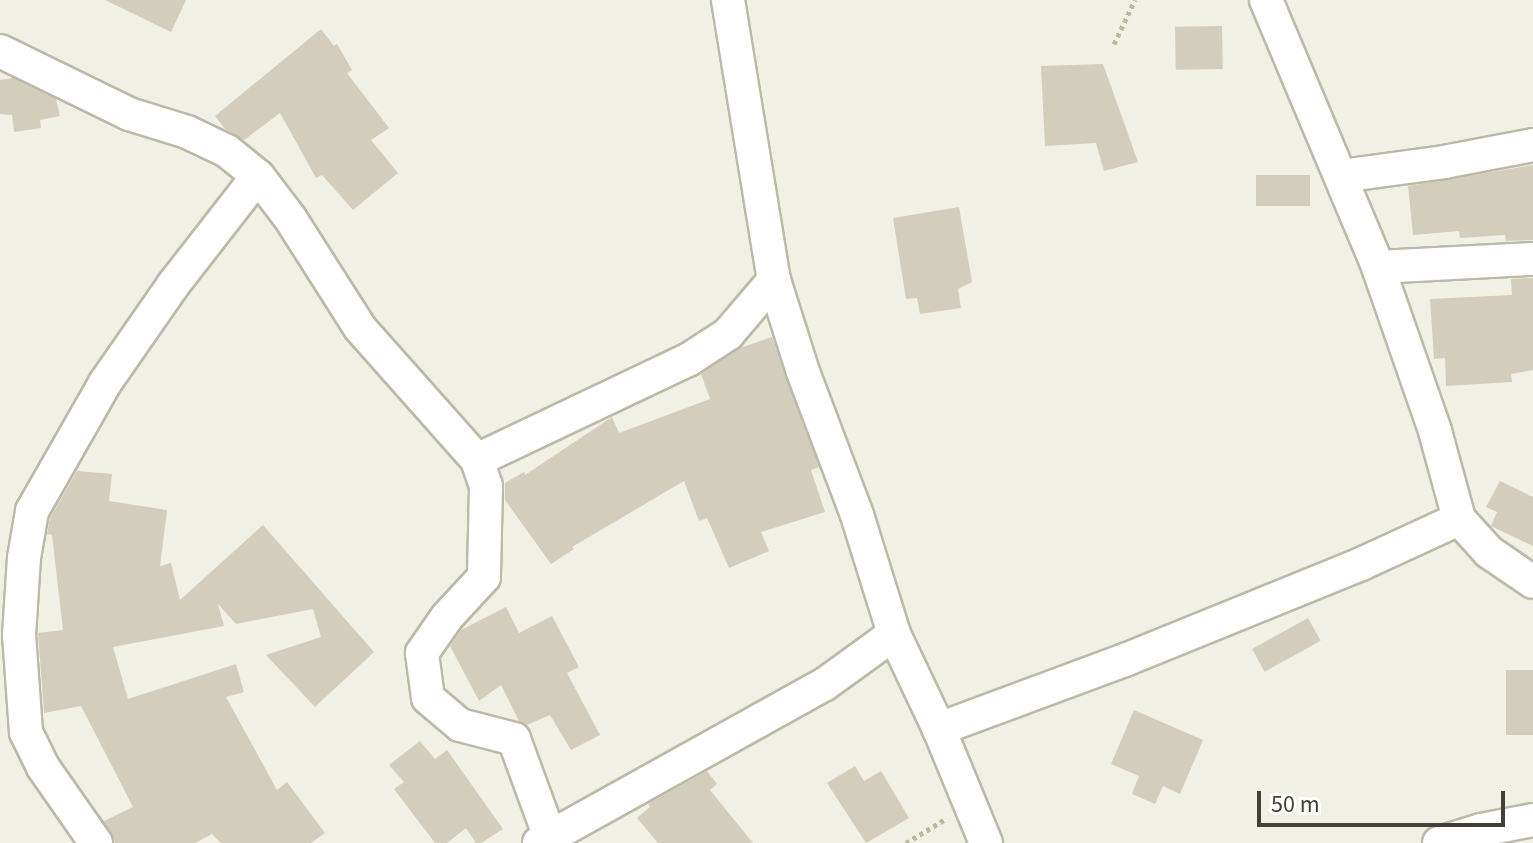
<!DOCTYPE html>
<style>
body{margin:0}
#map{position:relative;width:1533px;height:843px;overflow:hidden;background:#f1f0e5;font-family:"Source Sans 3",sans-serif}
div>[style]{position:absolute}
.building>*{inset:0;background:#d2cebb;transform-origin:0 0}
.path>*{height:5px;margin-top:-2.5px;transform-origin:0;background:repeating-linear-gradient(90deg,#bdb89a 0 4px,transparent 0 8px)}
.roads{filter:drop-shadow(2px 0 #bcb9a8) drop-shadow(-2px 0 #bcb9a8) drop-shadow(0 2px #bcb9a8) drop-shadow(0 -2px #bcb9a8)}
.minor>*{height:32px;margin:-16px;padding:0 16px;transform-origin:16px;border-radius:16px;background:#fff}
span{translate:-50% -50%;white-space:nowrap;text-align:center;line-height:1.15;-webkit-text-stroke:6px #fff;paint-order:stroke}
.scale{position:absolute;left:1257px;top:791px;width:248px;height:36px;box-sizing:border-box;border:4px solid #434135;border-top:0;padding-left:10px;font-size:24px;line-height:28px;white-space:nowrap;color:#434135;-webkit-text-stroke:6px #fff;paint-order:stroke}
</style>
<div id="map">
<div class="building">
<i style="clip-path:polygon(105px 0,186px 0,171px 32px)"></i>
<i style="left:1222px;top:26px;width:43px;height:47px;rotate:89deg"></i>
<i style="clip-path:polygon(321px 29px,334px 46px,337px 44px,352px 70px,347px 73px,389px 128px,371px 140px,398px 173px,353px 210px,322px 175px,316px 178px,280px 113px,244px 140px,225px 129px,215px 116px)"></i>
<i style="clip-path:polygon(1103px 64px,1138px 162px,1104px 171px,1096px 143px,1045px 146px,1041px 66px)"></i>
<i style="clip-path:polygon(13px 78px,56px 99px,60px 116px,40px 120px,41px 128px,14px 132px,12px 115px,0 114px,0 80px)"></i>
<i style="clip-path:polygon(1533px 165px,1533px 240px,1506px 241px,1505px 235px,1460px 238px,1459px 231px,1413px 235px,1408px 186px)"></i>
<i style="left:1256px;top:175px;width:54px;height:31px"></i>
<i style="clip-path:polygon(959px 207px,972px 282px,958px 289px,961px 308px,920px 314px,917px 298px,906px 299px,893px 218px)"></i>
<i style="clip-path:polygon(1533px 278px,1533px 370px,1511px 374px,1512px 382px,1446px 386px,1445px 358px,1434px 359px,1430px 299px,1512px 295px,1511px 279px)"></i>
<i style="clip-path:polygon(772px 337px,819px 467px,811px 470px,825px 512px,761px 532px,769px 551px,729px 568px,707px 518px,699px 521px,684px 481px,572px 547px,574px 549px,551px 564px,505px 500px,505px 483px,524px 472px,525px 475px,612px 417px,619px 433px,710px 399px,701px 374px,740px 348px)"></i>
<i style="clip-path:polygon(77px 471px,112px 474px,109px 501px,167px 510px,160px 566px,171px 563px,180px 600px,263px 525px,374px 652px,315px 707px,266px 655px,321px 637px,313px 609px,236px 624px,218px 604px,224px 626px,113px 647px,128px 699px,236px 664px,244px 692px,226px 697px,277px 790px,287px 782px,325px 833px,311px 843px,221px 843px,212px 834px,195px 843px,115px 843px,104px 821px,133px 807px,81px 706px,44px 713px,38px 633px,63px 630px,52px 535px,47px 534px,50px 518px)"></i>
<i style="clip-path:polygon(1500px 481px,1533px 497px,1533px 546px,1491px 526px,1497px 512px,1486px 507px)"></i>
<i style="clip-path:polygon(506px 607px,519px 633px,552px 616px,579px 667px,567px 673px,600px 735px,571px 750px,550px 715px,527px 725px,519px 721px,501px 685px,479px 701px,450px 646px,461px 630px)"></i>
<i style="left:1308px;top:618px;width:26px;height:64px;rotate:61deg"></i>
<i style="left:1506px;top:670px;width:27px;height:65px"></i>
<i style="clip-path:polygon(1134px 710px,1203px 740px,1180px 794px,1163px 786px,1155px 804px,1132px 794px,1139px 776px,1111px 764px)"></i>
<i style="clip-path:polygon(420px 741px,435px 759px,447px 750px,503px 829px,481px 843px,476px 843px,466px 828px,447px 843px,435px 843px,394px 789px,404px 782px,389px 765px)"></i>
<i style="clip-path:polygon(855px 766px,864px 781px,881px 771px,909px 818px,866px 843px,827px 783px)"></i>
<i style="clip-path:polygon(707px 771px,717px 784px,710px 790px,753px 843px,658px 843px,637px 818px,650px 807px,648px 804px)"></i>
</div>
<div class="path">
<i style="left:1114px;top:44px;width:49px;rotate:-64.5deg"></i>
<i style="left:906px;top:843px;width:44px;rotate:-31.2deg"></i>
</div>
<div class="roads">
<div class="minor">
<i style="left:728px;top:0;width:284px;rotate:80.7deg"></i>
<i style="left:774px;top:280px;width:96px;rotate:72.5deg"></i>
<i style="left:803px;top:372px;width:153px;rotate:69.3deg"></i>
<i style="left:857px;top:515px;width:125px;rotate:72.7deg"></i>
<i style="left:894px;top:634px;width:105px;rotate:64.7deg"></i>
<i style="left:939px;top:729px;width:123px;rotate:67.6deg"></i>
<i style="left:1266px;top:0;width:290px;rotate:67.2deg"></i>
<i style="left:1378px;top:267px;width:174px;rotate:70.8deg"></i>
<i style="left:1435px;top:431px;width:91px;rotate:74.7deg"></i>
<i style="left:1459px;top:519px;width:45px;rotate:47.7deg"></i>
<i style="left:1489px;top:552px;width:53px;rotate:34.3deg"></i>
<i style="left:0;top:51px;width:144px;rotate:26deg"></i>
<i style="left:129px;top:114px;width:61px;rotate:17.2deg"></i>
<i style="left:187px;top:132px;width:44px;rotate:25.4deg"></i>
<i style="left:227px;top:151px;width:40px;rotate:39deg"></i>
<i style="left:258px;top:176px;width:53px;rotate:52.7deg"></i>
<i style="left:290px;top:218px;width:130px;rotate:57.5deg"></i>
<i style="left:360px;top:328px;width:176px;rotate:48.4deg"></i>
<i style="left:477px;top:460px;width:28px;rotate:71deg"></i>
<i style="left:486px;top:486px;width:91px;rotate:91.3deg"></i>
<i style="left:484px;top:577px;width:54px;rotate:132.8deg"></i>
<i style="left:447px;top:617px;width:44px;rotate:124.8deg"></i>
<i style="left:422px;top:653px;width:45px;rotate:82.4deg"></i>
<i style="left:428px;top:698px;width:42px;rotate:40.2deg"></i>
<i style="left:460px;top:725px;width:56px;rotate:14.5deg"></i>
<i style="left:514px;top:739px;width:111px;rotate:69.9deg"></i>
<i style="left:1341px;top:176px;width:104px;rotate:-7.7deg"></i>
<i style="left:1444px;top:162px;width:91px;rotate:-10.8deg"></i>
<i style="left:1378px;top:267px;width:155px;rotate:-3deg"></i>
<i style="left:477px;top:460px;width:233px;rotate:-25.4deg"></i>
<i style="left:688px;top:360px;width:48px;rotate:-33deg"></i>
<i style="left:728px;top:334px;width:71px;rotate:-49.6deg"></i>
<i style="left:939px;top:729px;width:198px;rotate:-20.4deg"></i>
<i style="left:1125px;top:660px;width:255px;rotate:-22.1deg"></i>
<i style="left:1361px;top:564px;width:108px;rotate:-24.7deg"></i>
<i style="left:96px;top:843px;width:93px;rotate:-124.9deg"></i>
<i style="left:43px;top:767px;width:39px;rotate:-116deg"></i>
<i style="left:26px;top:732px;width:97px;rotate:-94.1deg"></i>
<i style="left:19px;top:635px;width:77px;rotate:-86.3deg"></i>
<i style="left:24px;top:558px;width:48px;rotate:-80.3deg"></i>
<i style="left:32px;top:511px;width:147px;rotate:-60.3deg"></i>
<i style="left:105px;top:383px;width:119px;rotate:-55.2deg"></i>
<i style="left:173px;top:285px;width:138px;rotate:-52.1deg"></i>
<i style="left:539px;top:843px;width:327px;rotate:-29.1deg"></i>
<i style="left:825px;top:684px;width:85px;rotate:-35.9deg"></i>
<i style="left:1439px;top:843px;width:44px;rotate:-17.2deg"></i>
<i style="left:1481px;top:830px;width:53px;rotate:-10.9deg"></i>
</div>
</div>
<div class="scale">50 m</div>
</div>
